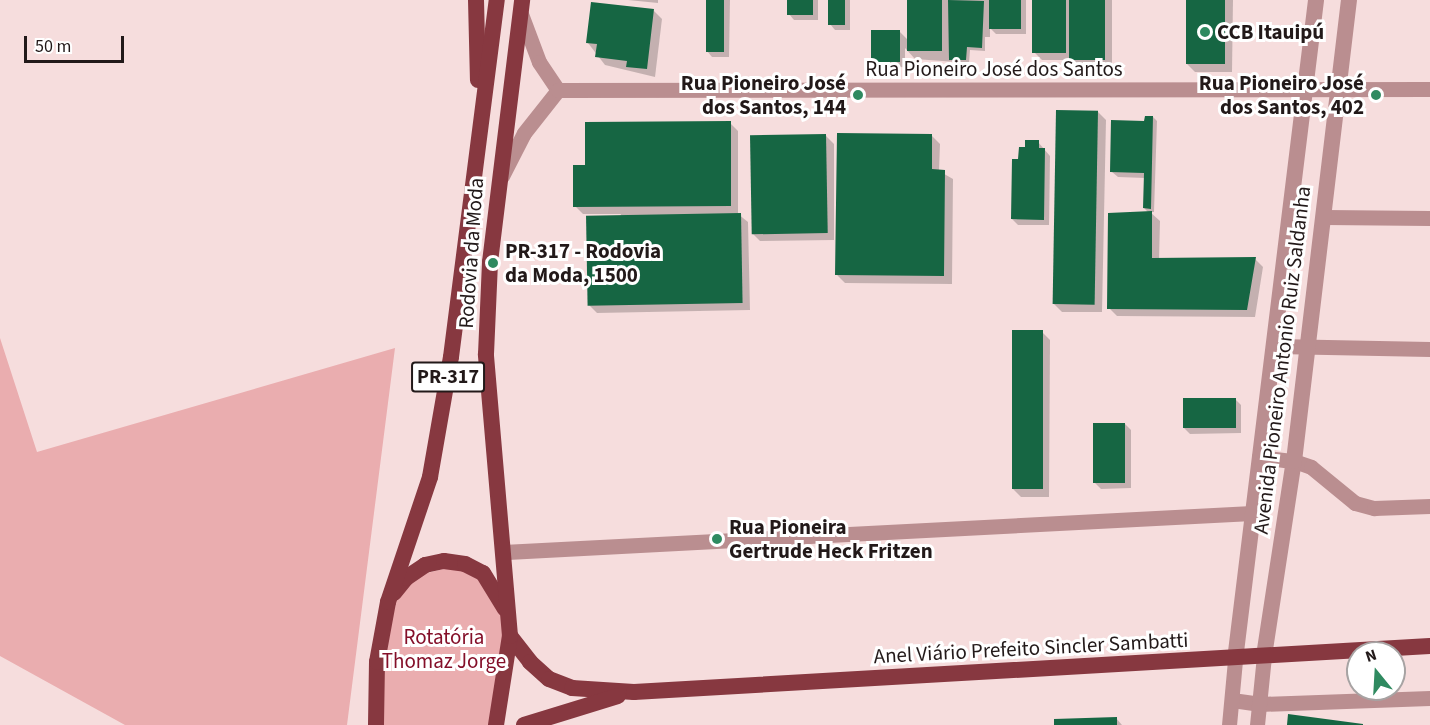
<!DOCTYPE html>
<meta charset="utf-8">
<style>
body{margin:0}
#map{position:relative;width:1430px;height:725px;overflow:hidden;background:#f6dddd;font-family:"Source Sans 3",sans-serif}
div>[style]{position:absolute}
.green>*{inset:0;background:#eaadaf}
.shadow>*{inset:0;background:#0003}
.building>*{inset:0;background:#166643;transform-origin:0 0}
.minor>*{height:15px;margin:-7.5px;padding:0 7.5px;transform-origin:7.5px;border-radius:7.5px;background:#ba8e90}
.tertiary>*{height:16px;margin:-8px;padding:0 8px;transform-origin:8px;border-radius:8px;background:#ba8e90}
.trunk>*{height:16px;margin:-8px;padding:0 8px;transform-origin:8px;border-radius:8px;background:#873840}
.dots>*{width:16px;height:16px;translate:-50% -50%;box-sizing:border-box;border:3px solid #fff;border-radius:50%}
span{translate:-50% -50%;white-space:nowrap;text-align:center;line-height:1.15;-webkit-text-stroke:6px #fff;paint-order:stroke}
.shield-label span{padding:2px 4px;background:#fff;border:2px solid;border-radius:4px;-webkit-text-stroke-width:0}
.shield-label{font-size:20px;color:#221919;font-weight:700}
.poi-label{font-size:21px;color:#221919;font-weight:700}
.left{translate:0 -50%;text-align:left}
.right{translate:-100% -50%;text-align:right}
.street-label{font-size:21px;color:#221919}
.park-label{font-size:21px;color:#840f29}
.north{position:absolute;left:1346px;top:641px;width:60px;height:60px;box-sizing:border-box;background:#fff;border:2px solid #a7a3a3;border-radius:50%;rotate:342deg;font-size:16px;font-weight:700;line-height:24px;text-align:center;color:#221919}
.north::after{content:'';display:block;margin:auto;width:21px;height:27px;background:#2f8a60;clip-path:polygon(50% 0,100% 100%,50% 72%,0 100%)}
.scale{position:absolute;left:24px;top:36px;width:100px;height:27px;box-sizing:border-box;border:3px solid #221919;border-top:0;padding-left:8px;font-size:18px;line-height:21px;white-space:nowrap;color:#221919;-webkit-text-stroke:4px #fff;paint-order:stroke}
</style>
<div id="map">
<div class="green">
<i style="clip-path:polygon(0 338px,37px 452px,395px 348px,347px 725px,125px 725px,0 656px)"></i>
<i style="clip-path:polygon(465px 564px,509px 618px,496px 725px,383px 725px,377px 662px,388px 602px,406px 578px)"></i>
</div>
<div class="shadow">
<i style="clip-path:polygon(628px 0,658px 0,658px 3px)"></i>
<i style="clip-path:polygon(707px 0,730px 0,729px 57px,712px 57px,707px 51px)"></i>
<i style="clip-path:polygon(789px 0,818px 0,818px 20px,794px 20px,789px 14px)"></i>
<i style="clip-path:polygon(830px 0,850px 0,850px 30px,835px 30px,830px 24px)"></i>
<i style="clip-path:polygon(908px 0,1026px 0,1026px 34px,996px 34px,990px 28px,990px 37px,985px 37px,985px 51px,970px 50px,969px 63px,915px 59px,905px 48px,905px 67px,879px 68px,873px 62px,899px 31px,908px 40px)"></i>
<i style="clip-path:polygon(1033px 0,1112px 0,1112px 68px,1078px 67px,1071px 60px,1042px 60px,1034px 52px)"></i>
<i style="clip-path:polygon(1188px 0,1233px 0,1232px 72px,1195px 72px,1187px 64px)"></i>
<i style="clip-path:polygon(654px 11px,662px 19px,655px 77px,605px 65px,588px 43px)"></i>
<i style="clip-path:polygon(1098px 112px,1106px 120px,1102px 312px,1062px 312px,1054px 304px)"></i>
<i style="clip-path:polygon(1153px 117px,1157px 121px,1154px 212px,1150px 212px,1160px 221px,1159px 260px,1255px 259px,1263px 267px,1255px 317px,1117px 316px,1109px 308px,1149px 213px,1144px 208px,1145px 178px,1118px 177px,1112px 172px,1144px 122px)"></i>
<i style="clip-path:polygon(730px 123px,738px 131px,738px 214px,748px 222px,750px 310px,597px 313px,589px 305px,621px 214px,583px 214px,575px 206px,587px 167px)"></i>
<i style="clip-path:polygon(826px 136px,834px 144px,834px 240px,760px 241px,752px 233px)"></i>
<i style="clip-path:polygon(932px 136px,940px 144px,939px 171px,953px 179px,952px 284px,845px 283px,837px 275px)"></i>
<i style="clip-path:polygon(1038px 142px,1050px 156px,1049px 225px,1018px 225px,1012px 219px,1020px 161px,1026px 149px)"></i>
<i style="clip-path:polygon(1042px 332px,1050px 340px,1049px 497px,1021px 497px,1013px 489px)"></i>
<i style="clip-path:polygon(1235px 399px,1241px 405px,1241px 433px,1190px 434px,1184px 428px)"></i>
<i style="clip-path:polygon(1125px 424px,1131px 430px,1131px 488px,1101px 489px,1095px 483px)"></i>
<i style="clip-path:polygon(1116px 718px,1122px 725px,1056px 725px)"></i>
</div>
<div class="building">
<i style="left:706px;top:0;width:18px;height:52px"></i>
<i style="left:787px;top:0;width:26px;height:15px"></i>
<i style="left:828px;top:0;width:17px;height:25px"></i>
<i style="left:907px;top:0;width:35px;height:51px"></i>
<i style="clip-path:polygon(948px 0,984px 1px,982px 48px,967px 47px,966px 60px,949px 60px)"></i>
<i style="left:989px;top:0;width:32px;height:29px"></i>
<i style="left:1032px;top:0;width:34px;height:53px"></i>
<i style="left:1069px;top:0;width:36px;height:60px"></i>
<i style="left:1186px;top:0;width:39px;height:64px"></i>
<i style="clip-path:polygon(591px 2px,654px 9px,647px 69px,626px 67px,627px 61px,595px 57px,597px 44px,586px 43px)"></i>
<i style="left:871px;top:30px;width:29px;height:32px"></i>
<i style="left:1056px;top:110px;width:42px;height:194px;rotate:1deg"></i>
<i style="clip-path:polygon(1145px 116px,1153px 116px,1151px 209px,1143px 208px,1144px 173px,1110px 172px,1111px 120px,1144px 121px)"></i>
<i style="clip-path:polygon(731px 121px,731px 206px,573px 207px,573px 165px,585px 165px,585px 122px)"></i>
<i style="clip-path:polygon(837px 133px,932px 134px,932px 169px,945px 170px,944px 276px,835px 275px)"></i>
<i style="left:826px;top:134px;width:99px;height:76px;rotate:89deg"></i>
<i style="clip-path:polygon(1025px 140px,1039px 140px,1039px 148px,1045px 148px,1044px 220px,1011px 219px,1012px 159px,1018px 159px,1019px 147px,1025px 147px)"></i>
<i style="clip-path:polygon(1152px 211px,1152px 258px,1256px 257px,1247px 310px,1107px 309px,1108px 213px)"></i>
<i style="left:741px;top:213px;width:90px;height:155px;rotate:89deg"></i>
<i style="left:1012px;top:330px;width:31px;height:159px"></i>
<i style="left:1183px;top:398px;width:53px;height:30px"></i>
<i style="left:1093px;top:423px;width:32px;height:60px"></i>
<i style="clip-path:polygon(1288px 714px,1363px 724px,1363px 725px,1287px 725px)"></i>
<i style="clip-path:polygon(1117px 717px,1117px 725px,1054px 725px,1054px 719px)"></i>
</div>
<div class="minor">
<i style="left:521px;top:14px;width:51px;rotate:69.4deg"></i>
<i style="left:539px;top:62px;width:34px;rotate:56deg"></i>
<i style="left:502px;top:176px;width:48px;rotate:-62.9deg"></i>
<i style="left:524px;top:133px;width:55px;rotate:-51.7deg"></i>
<i style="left:558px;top:90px;width:872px;rotate:-0.07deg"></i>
<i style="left:1325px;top:217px;width:105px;rotate:0.5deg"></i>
<i style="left:1276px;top:346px;width:154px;rotate:1.1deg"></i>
<i style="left:1259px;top:457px;width:35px;rotate:7deg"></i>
<i style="left:1294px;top:461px;width:18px;rotate:19deg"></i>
<i style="left:1311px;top:467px;width:57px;rotate:39.3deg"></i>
<i style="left:1355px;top:503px;width:20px;rotate:15deg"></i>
<i style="left:1374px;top:508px;width:56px;rotate:-2deg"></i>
<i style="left:505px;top:552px;width:748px;rotate:-2.99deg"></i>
<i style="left:1232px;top:700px;width:27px;rotate:8deg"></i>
<i style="left:1259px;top:704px;width:171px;rotate:-2deg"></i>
<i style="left:1229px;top:725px;width:65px;rotate:-84.7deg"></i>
<i style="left:1257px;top:725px;width:69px;rotate:-84.2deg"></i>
</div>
<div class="tertiary">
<i style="left:1264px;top:656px;width:197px;rotate:-81.3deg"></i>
<i style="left:1294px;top:461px;width:464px;rotate:-83.2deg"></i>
<i style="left:1235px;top:660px;width:665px;rotate:-83deg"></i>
</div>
<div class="trunk">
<i style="left:476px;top:0;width:80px;rotate:88.6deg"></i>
<i style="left:394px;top:593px;width:19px;rotate:-51deg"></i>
<i style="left:406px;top:578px;width:23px;rotate:-34deg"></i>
<i style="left:425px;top:565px;width:19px;rotate:-12deg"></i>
<i style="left:444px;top:561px;width:21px;rotate:8deg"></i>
<i style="left:465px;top:564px;width:20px;rotate:27deg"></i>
<i style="left:483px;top:573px;width:42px;rotate:58.6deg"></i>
<i style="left:510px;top:636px;width:33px;rotate:52deg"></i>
<i style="left:530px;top:662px;width:25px;rotate:42deg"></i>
<i style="left:549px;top:679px;width:25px;rotate:21deg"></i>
<i style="left:572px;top:688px;width:62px;rotate:3.7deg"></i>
<i style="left:634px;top:692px;width:797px;rotate:-3.31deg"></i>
<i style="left:376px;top:725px;width:63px;rotate:-89.1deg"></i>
<i style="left:377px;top:662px;width:61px;rotate:-79.6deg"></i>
<i style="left:388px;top:602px;width:132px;rotate:-71.4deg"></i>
<i style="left:430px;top:477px;width:122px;rotate:-80.1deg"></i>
<i style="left:451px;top:357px;width:360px;rotate:-82.7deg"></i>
<i style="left:496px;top:725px;width:90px;rotate:-81.1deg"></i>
<i style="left:510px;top:636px;width:283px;rotate:-94.9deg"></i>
<i style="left:486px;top:354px;width:92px;rotate:-87.5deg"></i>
<i style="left:490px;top:262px;width:264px;rotate:-83deg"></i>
<i style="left:524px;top:725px;width:98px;rotate:-17.1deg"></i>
</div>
<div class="dots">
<i style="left:1205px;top:32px;background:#2f8a60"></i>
<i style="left:858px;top:95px;background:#2f8a60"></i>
<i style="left:1376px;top:95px;background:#2f8a60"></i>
<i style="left:493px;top:263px;background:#2f8a60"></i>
<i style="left:717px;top:539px;background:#2f8a60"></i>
</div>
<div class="shield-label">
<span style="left:448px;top:377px">PR-317</span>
</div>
<div class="poi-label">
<span class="left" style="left:1217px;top:32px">CCB Itauipú</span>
<span class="right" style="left:846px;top:95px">Rua Pioneiro José<br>dos Santos, 144</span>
<span class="right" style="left:1364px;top:95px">Rua Pioneiro José<br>dos Santos, 402</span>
<span class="left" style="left:505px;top:263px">PR-317 - Rodovia<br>da Moda, 1500</span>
<span class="left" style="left:729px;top:539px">Rua Pioneira<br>Gertrude Heck Fritzen</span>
</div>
<div class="street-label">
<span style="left:994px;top:69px">Rua Pioneiro José dos Santos</span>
<span style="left:471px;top:253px;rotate:-86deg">Rodovia da Moda</span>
<span style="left:1282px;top:360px;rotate:-83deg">Avenida Pioneiro Antonio Ruiz Saldanha</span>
<span style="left:1031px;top:648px;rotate:-3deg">Anel Viário Prefeito Sincler Sambatti</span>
</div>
<div class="park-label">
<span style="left:444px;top:649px">Rotatória<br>Thomaz Jorge</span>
</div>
<div class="north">N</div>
<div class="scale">50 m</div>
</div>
